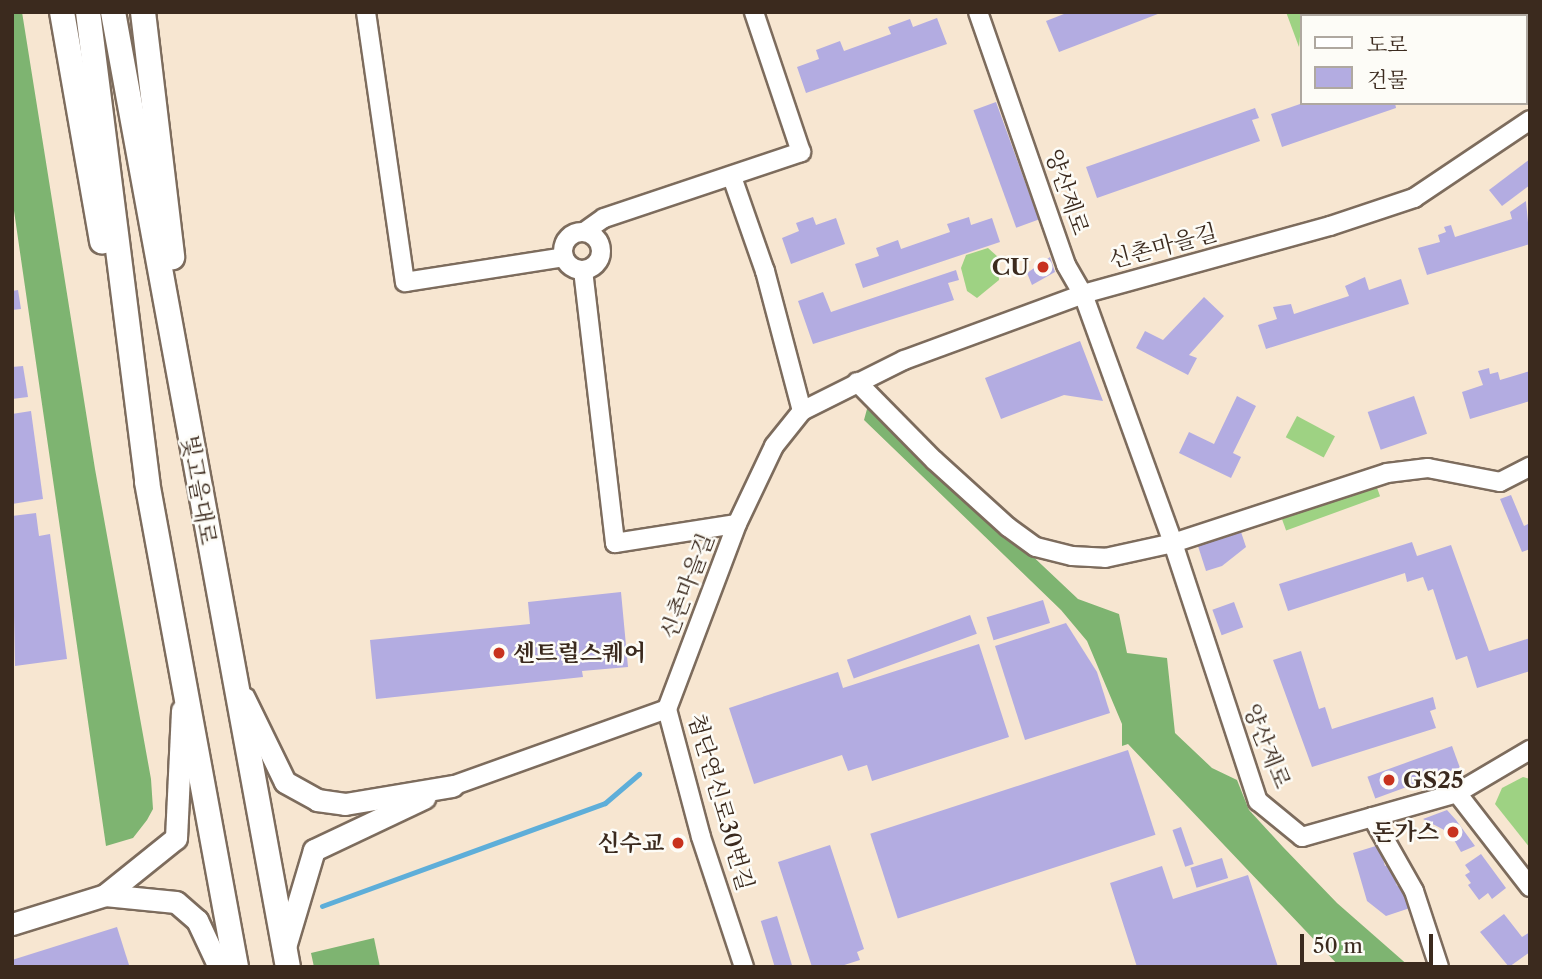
<!DOCTYPE html>
<meta charset="utf-8">
<style>
body{margin:0}
#map{position:relative;width:1542px;height:979px;overflow:hidden;background:#f7e6d1;font-family:"Libre Caslon Text","Noto Serif KR",serif}
div>[style]{position:absolute}
.green>*{inset:0;background:#9ed283;transform-origin:0 0}
.forest>*{inset:0;background:#7eb471}
.stream>*{height:5px;margin:-2.5px;padding:0 2.5px;transform-origin:2.5px;border-radius:2.5px;background:#5eaed9}
.building>*{inset:0;background:#b3ace1;transform-origin:0 0}
.roads{filter:drop-shadow(2px 0 #7d6c5d) drop-shadow(-2px 0 #7d6c5d) drop-shadow(0 2px #7d6c5d) drop-shadow(0 -2px #7d6c5d)}
.minor>*{height:18px;margin:-9px;padding:0 9px;transform-origin:9px;border-radius:9px;background:#fff}
.minor>.ring{margin:-9px;padding:0;box-sizing:content-box;background:none;border:18px solid #fff;border-radius:50%}
.tertiary>*{height:21px;margin:-10.5px;padding:0 10.5px;transform-origin:10.5px;border-radius:10.5px;background:#fff}
.secondary>*{height:24px;margin:-12px;padding:0 12px;transform-origin:12px;border-radius:12px;background:#fff}
.dots>*{width:19px;height:19px;translate:-50% -50%;box-sizing:border-box;border:4px solid #fdfcf7;border-radius:50%}
span{translate:-50% -50%;white-space:nowrap;text-align:center;line-height:1.15;-webkit-text-stroke:5px #fdfcf7;paint-order:stroke}
.street-label{font-size:23px;color:#3b2a1e}
.poi-label{font-size:23px;color:#3b2a1e;font-weight:700}
.right{translate:-100% -50%;text-align:right}
.left{translate:0 -50%;text-align:left}
.frame{position:absolute;inset:0;border:14px solid #3b2a1e;pointer-events:none}
.legend{position:absolute;left:1300px;top:14px;width:228px;height:91px;box-sizing:border-box;background:#fdfcf7;border:2px solid #afa8a0;margin:0;padding:9px 12px;list-style:none;font-size:21px;color:#3b2a1e}
.legend li{display:flex;align-items:center;gap:14px;height:35px}
.legend b{width:35px;border:2px solid #afa8a0}
.scale{position:absolute;left:1300px;top:934px;width:133px;height:32px;box-sizing:border-box;border:4px solid #3b2a1e;border-top:0;padding-left:9px;font-size:21px;line-height:24px;white-space:nowrap;color:#3b2a1e;-webkit-text-stroke:5px #fdfcf7;paint-order:stroke}
</style>
<div id="map">
<div class="green">
<i style="clip-path:polygon(1286px 12px,1335px 12px,1336px 16px,1302px 16px,1299px 47px)"></i>
<i style="clip-path:polygon(988px 248px,998px 257px,999px 280px,977px 298px,967px 291px,961px 268px,966px 255px)"></i>
<i style="left:1297px;top:416px;width:43px;height:24px;rotate:28deg"></i>
<i style="left:1376px;top:485px;width:12px;height:100px;rotate:70deg"></i>
<i style="clip-path:polygon(1523px 777px,1530px 779px,1530px 848px,1495px 804px,1502px 788px)"></i>
</div>
<div class="forest">
<i style="clip-path:polygon(12px 12px,22px 12px,95px 469px,151px 779px,153px 809px,147px 820px,133px 838px,106px 846px,12px 197px)"></i>
<i style="clip-path:polygon(867px 409px,878px 410px,1078px 599px,1119px 614px,1127px 653px,1167px 658px,1175px 733px,1212px 768px,1237px 780px,1249px 810px,1283px 847px,1337px 903px,1410px 967px,1340px 967px,1128px 744px,1122px 746px,1122px 724px,1087px 641px,1061px 610px,864px 420px)"></i>
<i style="clip-path:polygon(374px 938px,380px 967px,314px 967px,311px 953px)"></i>
</div>
<div class="stream">
<i style="left:322px;top:906px;width:301px;rotate:-20deg"></i>
<i style="left:605px;top:803px;width:45px;rotate:-40.5deg"></i>
</div>
<div class="building">
<i style="clip-path:polygon(1069px 12px,1163px 12px,1059px 52px,1046px 21px)"></i>
<i style="clip-path:polygon(1466px 12px,1530px 12px,1530px 23px,1526px 24px,1526px 16px,1458px 16px)"></i>
<i style="clip-path:polygon(937px 18px,947px 44px,806px 93px,797px 67px,819px 59px,816px 50px,840px 41px,844px 51px,891px 34px,888px 27px,910px 19px,913px 27px)"></i>
<i style="left:996px;top:102px;width:125px;height:24px;rotate:70deg"></i>
<i style="clip-path:polygon(1303px 103px,1395px 103px,1396px 108px,1282px 147px,1271px 114px)"></i>
<i style="clip-path:polygon(1255px 108px,1259px 118px,1252px 120px,1260px 141px,1097px 198px,1086px 167px)"></i>
<i style="clip-path:polygon(1530px 159px,1530px 185px,1502px 206px,1489px 190px)"></i>
<i style="clip-path:polygon(1526px 201px,1530px 244px,1427px 275px,1418px 248px,1440px 242px,1438px 235px,1446px 232px,1444px 227px,1451px 225px,1455px 237px,1512px 219px,1510px 212px)"></i>
<i style="clip-path:polygon(813px 217px,816px 225px,836px 218px,845px 244px,791px 264px,782px 238px,799px 231px,796px 223px)"></i>
<i style="clip-path:polygon(969px 217px,971px 225px,992px 218px,1000px 242px,863px 288px,855px 264px,879px 256px,876px 248px,898px 240px,901px 249px,950px 232px,947px 224px)"></i>
<i style="clip-path:polygon(1050px 257px,1055px 272px,1032px 285px,1027px 273px)"></i>
<i style="clip-path:polygon(956px 270px,959px 280px,948px 283px,954px 300px,813px 344px,798px 301px,823px 292px,831px 312px)"></i>
<i style="clip-path:polygon(1365px 277px,1369px 290px,1401px 279px,1409px 304px,1266px 349px,1258px 325px,1277px 319px,1273px 307px,1291px 304px,1294px 314px,1349px 296px,1345px 286px)"></i>
<i style="clip-path:polygon(18px 290px,21px 309px,12px 310px,12px 291px)"></i>
<i style="clip-path:polygon(1204px 297px,1224px 316px,1189px 355px,1197px 358px,1188px 375px,1136px 348px,1145px 331px,1163px 340px)"></i>
<i style="clip-path:polygon(1080px 341px,1103px 401px,1064px 395px,1001px 419px,985px 378px)"></i>
<i style="clip-path:polygon(23px 366px,28px 397px,12px 399px,12px 367px)"></i>
<i style="clip-path:polygon(1489px 368px,1490px 374px,1498px 372px,1500px 380px,1530px 371px,1530px 401px,1470px 419px,1462px 392px,1483px 385px,1478px 371px)"></i>
<i style="clip-path:polygon(1237px 396px,1256px 406px,1233px 453px,1241px 457px,1231px 478px,1179px 453px,1189px 432px,1214px 444px)"></i>
<i style="left:1414px;top:396px;width:40px;height:49px;rotate:71deg"></i>
<i style="clip-path:polygon(31px 411px,43px 499px,12px 504px,12px 414px)"></i>
<i style="clip-path:polygon(1511px 495px,1524px 526px,1530px 523px,1530px 549px,1522px 552px,1500px 499px)"></i>
<i style="clip-path:polygon(36px 513px,39px 536px,50px 534px,67px 659px,15px 666px,12px 516px)"></i>
<i style="clip-path:polygon(1240px 529px,1246px 547px,1222px 566px,1206px 571px,1197px 543px)"></i>
<i style="clip-path:polygon(1412px 542px,1417px 556px,1451px 545px,1489px 651px,1530px 638px,1530px 671px,1477px 688px,1467px 656px,1456px 660px,1433px 589px,1428px 591px,1423px 577px,1407px 582px,1405px 573px,1288px 611px,1279px 584px)"></i>
<i style="clip-path:polygon(621px 592px,628px 667px,582px 671px,583px 677px,376px 699px,370px 640px,530px 624px,528px 602px)"></i>
<i style="left:1043px;top:600px;width:24px;height:59px;rotate:73deg"></i>
<i style="left:1234px;top:602px;width:27px;height:23px;rotate:70deg"></i>
<i style="left:970px;top:615px;width:20px;height:131px;rotate:70deg"></i>
<i style="clip-path:polygon(1066px 623px,1097px 672px,1110px 713px,1025px 740px,995px 646px)"></i>
<i style="clip-path:polygon(979px 644px,1009px 737px,872px 781px,867px 765px,848px 771px,842px 755px,754px 784px,729px 708px,838px 672px,843px 688px)"></i>
<i style="clip-path:polygon(1301px 651px,1319px 709px,1325px 707px,1332px 729px,1433px 697px,1436px 709px,1430px 711px,1436px 728px,1312px 767px,1273px 660px)"></i>
<i style="left:1452px;top:746px;width:23px;height:90px;rotate:70deg"></i>
<i style="left:1128px;top:750px;width:89px;height:271px;rotate:72deg"></i>
<i style="clip-path:polygon(1447px 810px,1456px 820px,1475px 846px,1461px 852px,1450px 833px,1423px 819px)"></i>
<i style="left:1181px;top:827px;width:39px;height:9px;rotate:71deg"></i>
<i style="clip-path:polygon(830px 845px,864px 949px,857px 952px,860px 960px,838px 967px,812px 967px,778px 862px)"></i>
<i style="clip-path:polygon(1379px 845px,1385px 866px,1391px 864px,1397px 886px,1402px 884px,1410px 908px,1386px 916px,1367px 901px,1353px 853px)"></i>
<i style="clip-path:polygon(1481px 854px,1506px 888px,1492px 899px,1488px 893px,1479px 900px,1468px 885px,1471px 883px,1465px 875px,1470px 872px,1465px 865px)"></i>
<i style="left:1222px;top:858px;width:21px;height:33px;rotate:73deg"></i>
<i style="clip-path:polygon(1162px 866px,1173px 899px,1248px 875px,1278px 967px,1137px 967px,1110px 883px)"></i>
<i style="clip-path:polygon(1504px 914px,1522px 937px,1530px 932px,1530px 952px,1509px 967px,1480px 932px)"></i>
<i style="left:777px;top:916px;width:53px;height:17px;rotate:73deg"></i>
<i style="clip-path:polygon(117px 927px,129px 965px,12px 967px,12px 960px)"></i>
</div>
<div class="roads">
<div class="minor">
<i style="left:366px;top:12px;width:273px;rotate:81.8deg"></i>
<i style="left:405px;top:282px;width:161px;rotate:-8.9deg"></i>
<i style="left:978px;top:12px;width:268px;rotate:70.8deg"></i>
<i style="left:1066px;top:265px;width:34px;rotate:60deg"></i>
<i style="left:1083px;top:294px;width:265px;rotate:70.1deg"></i>
<i style="left:1173px;top:543px;width:272px;rotate:71.8deg"></i>
<i style="left:1258px;top:801px;width:57px;rotate:39.3deg"></i>
<i style="left:1302px;top:837px;width:161px;rotate:-15.8deg"></i>
<i style="left:1457px;top:793px;width:85px;rotate:-30.5deg"></i>
<i style="left:732px;top:177px;width:100px;rotate:70.7deg"></i>
<i style="left:765px;top:271px;width:145px;rotate:75.2deg"></i>
<i style="left:584px;top:232px;width:24px;rotate:-35deg"></i>
<i style="left:604px;top:218px;width:208px;rotate:-18.5deg"></i>
<i style="left:801px;top:152px;width:148px;rotate:-108.6deg"></i>
<i class="ring" style="left:563px;top:232px;width:20px;height:20px"></i>
<i style="left:583px;top:270px;width:275px;rotate:83.3deg"></i>
<i style="left:615px;top:543px;width:123px;rotate:-8.9deg"></i>
<i style="left:857px;top:382px;width:110px;rotate:45.4deg"></i>
<i style="left:934px;top:460px;width:100px;rotate:42.2deg"></i>
<i style="left:1008px;top:527px;width:34px;rotate:36deg"></i>
<i style="left:1036px;top:547px;width:37px;rotate:14deg"></i>
<i style="left:1072px;top:556px;width:33px;rotate:3deg"></i>
<i style="left:1105px;top:558px;width:70px;rotate:-12.4deg"></i>
<i style="left:1173px;top:543px;width:225px;rotate:-18.1deg"></i>
<i style="left:1387px;top:473px;width:41px;rotate:-7deg"></i>
<i style="left:1428px;top:468px;width:73px;rotate:11deg"></i>
<i style="left:1500px;top:482px;width:34px;rotate:-27deg"></i>
<i style="left:667px;top:709px;width:198px;rotate:-69.3deg"></i>
<i style="left:737px;top:524px;width:86px;rotate:-64.6deg"></i>
<i style="left:774px;top:446px;width:45px;rotate:-51.3deg"></i>
<i style="left:802px;top:411px;width:114px;rotate:-26.6deg"></i>
<i style="left:904px;top:360px;width:191px;rotate:-20.2deg"></i>
<i style="left:1083px;top:294px;width:256px;rotate:-15.4deg"></i>
<i style="left:1330px;top:226px;width:89px;rotate:-18.4deg"></i>
<i style="left:1414px;top:198px;width:140px;rotate:-33.9deg"></i>
<i style="left:452px;top:786px;width:228px;rotate:-19.7deg"></i>
<i style="left:667px;top:709px;width:132px;rotate:75.1deg"></i>
<i style="left:701px;top:837px;width:137px;rotate:71.7deg"></i>
<i style="left:1457px;top:793px;width:119px;rotate:52.2deg"></i>
<i style="left:1372px;top:817px;width:85px;rotate:60.4deg"></i>
<i style="left:1414px;top:891px;width:80px;rotate:71.8deg"></i>
</div>
<div class="tertiary">
<i style="left:244px;top:698px;width:93px;rotate:64deg"></i>
<i style="left:285px;top:782px;width:37px;rotate:29deg"></i>
<i style="left:317px;top:800px;width:28px;rotate:8deg"></i>
<i style="left:345px;top:804px;width:109px;rotate:-9.5deg"></i>
<i style="left:105px;top:895px;width:71px;rotate:5.6deg"></i>
<i style="left:176px;top:902px;width:28px;rotate:41deg"></i>
<i style="left:197px;top:920px;width:52px;rotate:64.9deg"></i>
<i style="left:12px;top:924px;width:97px;rotate:-17.3deg"></i>
<i style="left:105px;top:895px;width:91px;rotate:-38.8deg"></i>
<i style="left:176px;top:838px;width:128px;rotate:-87.3deg"></i>
<i style="left:285px;top:947px;width:101px;rotate:-73.4deg"></i>
<i style="left:314px;top:850px;width:122px;rotate:-25.3deg"></i>
</div>
<div class="secondary">
<i style="left:62px;top:12px;width:233px;rotate:80.1deg"></i>
<i style="left:88px;top:12px;width:474px;rotate:82.8deg"></i>
<i style="left:147px;top:482px;width:493px;rotate:79.6deg"></i>
<i style="left:113px;top:12px;width:971px;rotate:79.62deg"></i>
<i style="left:143px;top:12px;width:247px;rotate:83.2deg"></i>
</div>
</div>
<div class="dots">
<i style="left:1043px;top:267px;background:#c8321e"></i>
<i style="left:499px;top:653px;background:#c8321e"></i>
<i style="left:1389px;top:780px;background:#c8321e"></i>
<i style="left:1453px;top:832px;background:#c8321e"></i>
<i style="left:678px;top:843px;background:#c8321e"></i>
</div>
<div class="street-label">
<span style="left:1067px;top:192px;rotate:71deg">양산제로</span>
<span style="left:1163px;top:246px;rotate:-15deg">신촌마을길</span>
<span style="left:199px;top:490px;rotate:80deg">빛고을대로</span>
<span style="left:687px;top:586px;rotate:-69deg">신촌마을길</span>
<span style="left:1267px;top:746px;rotate:68deg">양산제로</span>
<span style="left:721px;top:802px;rotate:74deg">첨단연신로30번길</span>
</div>
<div class="poi-label">
<span class="right" style="left:1029px;top:267px">CU</span>
<span class="left" style="left:513px;top:653px">센트럴스퀘어</span>
<span class="left" style="left:1403px;top:780px">GS25</span>
<span class="right" style="left:1439px;top:832px">돈가스</span>
<span class="right" style="left:664px;top:843px">신수교</span>
</div>
<div class="frame"></div>
<ul class="legend">
<li><b style="height:9px;background:#fff"></b>도로</li>
<li><b style="height:19px;background:#b3ace1"></b>건물</li>
</ul>
<div class="scale">50 m</div>
</div>
